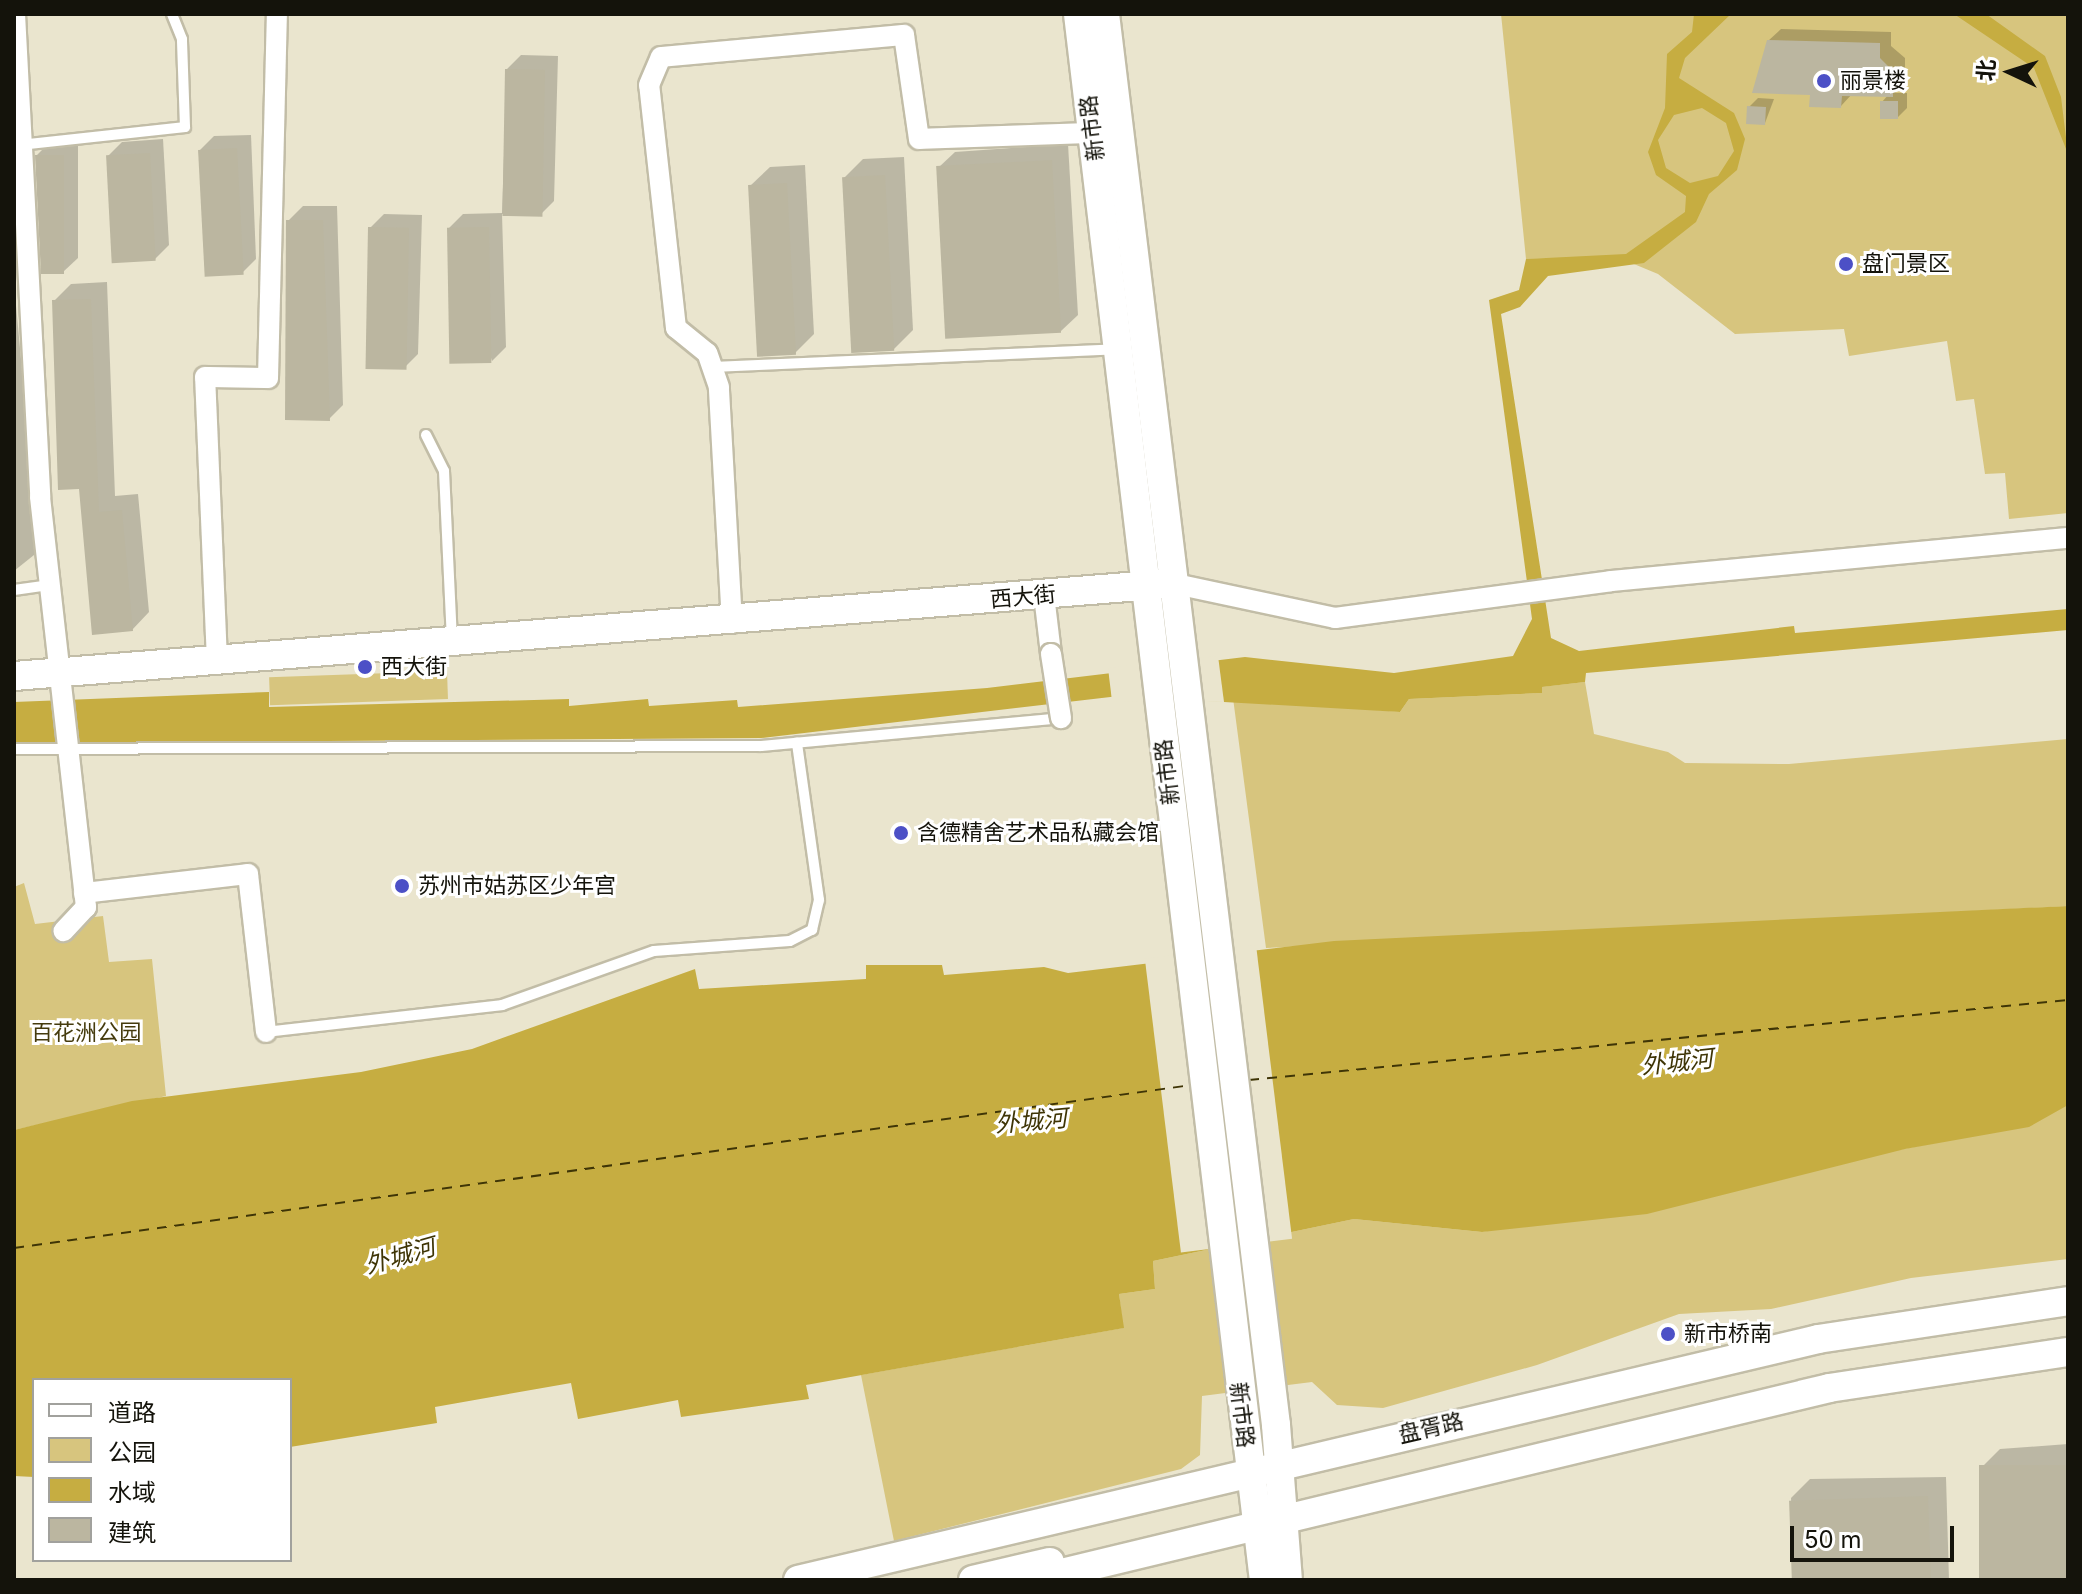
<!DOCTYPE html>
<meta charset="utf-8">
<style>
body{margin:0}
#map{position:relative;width:2082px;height:1594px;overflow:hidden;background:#eae5ce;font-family:Inter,"Noto Sans SC",sans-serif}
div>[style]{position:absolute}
.green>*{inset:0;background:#d7c57e;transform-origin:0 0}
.water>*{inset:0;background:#c6ad41}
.pier>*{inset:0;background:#eae5ce;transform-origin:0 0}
.shadow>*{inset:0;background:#0003}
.ferry>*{height:2px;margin-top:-1px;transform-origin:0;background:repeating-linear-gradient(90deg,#3f3506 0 10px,transparent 0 18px)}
.building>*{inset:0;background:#bbb6a0;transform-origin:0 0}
.roads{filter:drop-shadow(2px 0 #c2bda7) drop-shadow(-2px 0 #c2bda7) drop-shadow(0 2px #c2bda7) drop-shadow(0 -2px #c2bda7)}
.lane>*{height:10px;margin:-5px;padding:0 5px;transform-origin:5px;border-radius:5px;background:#fff}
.street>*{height:20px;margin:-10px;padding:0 10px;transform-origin:10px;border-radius:10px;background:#fff}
.secondary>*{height:28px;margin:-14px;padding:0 14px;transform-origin:14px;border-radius:14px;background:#fff}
.bridges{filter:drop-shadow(2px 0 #c2bda7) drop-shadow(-2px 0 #c2bda7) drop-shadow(0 2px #c2bda7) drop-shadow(0 -2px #c2bda7)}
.street-bridge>*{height:20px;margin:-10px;padding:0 10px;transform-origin:10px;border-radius:10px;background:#fff}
.dots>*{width:22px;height:22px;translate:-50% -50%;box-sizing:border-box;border:4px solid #fff;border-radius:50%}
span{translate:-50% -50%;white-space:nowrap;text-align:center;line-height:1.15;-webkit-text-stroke:6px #fff;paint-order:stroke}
.poi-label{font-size:22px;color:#14130b}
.left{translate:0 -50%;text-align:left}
.street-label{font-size:22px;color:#14130b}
.park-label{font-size:22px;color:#453b0d}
.water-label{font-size:24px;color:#3f3506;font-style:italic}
.frame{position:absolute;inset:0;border:16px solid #14130b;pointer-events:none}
.legend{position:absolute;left:32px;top:1378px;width:260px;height:184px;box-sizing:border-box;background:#fff;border:2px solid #a1a19d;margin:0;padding:10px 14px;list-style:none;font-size:24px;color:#14130b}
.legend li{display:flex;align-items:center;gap:16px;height:40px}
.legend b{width:40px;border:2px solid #a1a19d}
.north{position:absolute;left:1970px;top:32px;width:80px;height:80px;-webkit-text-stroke:6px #fff;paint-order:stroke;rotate:274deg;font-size:22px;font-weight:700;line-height:32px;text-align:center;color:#14130b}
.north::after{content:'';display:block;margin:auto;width:28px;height:36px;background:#14130b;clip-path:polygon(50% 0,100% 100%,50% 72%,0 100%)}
.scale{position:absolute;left:1790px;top:1526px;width:164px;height:36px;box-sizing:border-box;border:4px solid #14130b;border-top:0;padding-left:10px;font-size:24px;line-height:28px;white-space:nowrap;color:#14130b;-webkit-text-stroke:6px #fff;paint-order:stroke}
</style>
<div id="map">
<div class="green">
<i style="clip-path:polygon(2068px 14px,2068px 513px,2009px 519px,2005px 473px,1985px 474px,1974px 399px,1956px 401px,1947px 341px,1849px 356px,1844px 329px,1735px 334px,1658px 274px,1617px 257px,1526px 259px,1501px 14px)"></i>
<i style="left:447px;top:671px;width:28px;height:178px;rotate:88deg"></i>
<i style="clip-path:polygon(1585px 682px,1594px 734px,1668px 752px,1685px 763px,1789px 764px,2068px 739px,2068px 906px,1266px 948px,1233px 698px,1400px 712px,1409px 699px,1542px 693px,1541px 687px)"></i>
<i style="clip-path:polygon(24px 883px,35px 924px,103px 916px,109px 962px,152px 959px,166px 1096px,14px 1130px,14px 887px)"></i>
<i style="clip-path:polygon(2068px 1105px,2068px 1259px,1911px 1278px,1771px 1309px,1679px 1314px,1537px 1365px,1383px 1408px,1337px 1405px,1312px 1382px,1202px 1396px,1200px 1455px,1181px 1469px,894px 1541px,861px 1375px,1123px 1328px,1119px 1294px,1155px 1289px,1153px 1261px,1354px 1219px,1482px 1232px,1944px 1141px)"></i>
</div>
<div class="water">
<i style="clip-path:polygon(evenodd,1694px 14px,1731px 14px,1685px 58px,1679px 78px,1734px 113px,1745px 139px,1737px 170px,1709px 194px,1696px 222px,1644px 263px,1548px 276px,1520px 307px,1501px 314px,1551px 638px,1579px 651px,1794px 626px,1795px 633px,2068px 609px,2068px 630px,1586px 673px,1585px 682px,1542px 687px,1542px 693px,1409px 699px,1400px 712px,1119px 696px,761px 738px,14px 743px,14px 702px,269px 692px,269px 707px,569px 699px,569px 706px,648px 699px,649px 706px,737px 700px,738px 707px,987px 688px,1245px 657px,1394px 673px,1513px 656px,1532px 619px,1489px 300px,1519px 290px,1526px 259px,1626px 254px,1685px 212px,1686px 196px,1656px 175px,1648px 152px,1665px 108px,1667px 54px,1692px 32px,1694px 14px,1702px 108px,1726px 123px,1734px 151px,1718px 176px,1690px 183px,1666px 168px,1658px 140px,1674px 115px,1702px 108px)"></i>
<i style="clip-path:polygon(1954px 14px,1986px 14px,2045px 56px,2061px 97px,2068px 154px,2034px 68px)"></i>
<i style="clip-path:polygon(2068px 906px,2068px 1105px,2029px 1127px,1905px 1149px,1647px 1214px,1482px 1232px,1354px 1219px,1153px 1261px,1155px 1289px,1119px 1294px,1124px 1328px,806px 1385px,809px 1399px,681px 1417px,678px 1400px,578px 1419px,571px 1383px,435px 1407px,437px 1423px,290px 1447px,290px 1380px,34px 1380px,34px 1477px,14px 1476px,14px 1130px,132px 1101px,361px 1072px,472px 1049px,695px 969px,699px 989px,866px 979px,866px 965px,942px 965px,944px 975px,1044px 967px,1068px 973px,1334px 941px)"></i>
</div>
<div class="pier">
<i style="clip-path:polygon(1218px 656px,1224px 702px,1112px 701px,1108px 668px)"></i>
<i style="left:1256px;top:945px;width:296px;height:112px;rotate:83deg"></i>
</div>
<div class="shadow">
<i style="clip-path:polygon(1781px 29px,1891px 32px,1891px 46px,1905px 58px,1905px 83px,1895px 93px,1907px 93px,1907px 108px,1898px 117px,1882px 102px,1888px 95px,1852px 94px,1841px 106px,1812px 93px,1768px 41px)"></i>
<i style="clip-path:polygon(521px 55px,558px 56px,554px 201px,540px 215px,502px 214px,506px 347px,492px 361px,449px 228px,463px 214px,502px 213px,507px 69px)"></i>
<i style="clip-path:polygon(1758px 98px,1774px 99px,1765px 123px,1749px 107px)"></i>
<i style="clip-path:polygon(251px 135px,256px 259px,242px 273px,200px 150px,214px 136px)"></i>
<i style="clip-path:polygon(163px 139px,169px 245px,155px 259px,108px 156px,122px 142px)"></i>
<i style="clip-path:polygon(51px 141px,78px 141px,78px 258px,63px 272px,37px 155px)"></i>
<i style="clip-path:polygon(1068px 144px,1078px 315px,1061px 331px,938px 168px,955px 152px)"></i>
<i style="clip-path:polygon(904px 157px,913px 330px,894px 349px,844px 178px,863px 159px)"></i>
<i style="clip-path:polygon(805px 165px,814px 334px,795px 353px,750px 186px,770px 167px)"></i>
<i style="clip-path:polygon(303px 206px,337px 206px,343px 405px,329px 419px,288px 221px)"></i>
<i style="clip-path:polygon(384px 214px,422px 215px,418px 354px,404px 368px,370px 228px)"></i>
<i style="clip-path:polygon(107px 282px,115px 496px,138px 494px,149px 612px,132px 630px,81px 487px,54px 301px,71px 284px)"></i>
<i style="clip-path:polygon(15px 295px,39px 551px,14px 571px,14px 295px)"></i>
<i style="clip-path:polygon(2068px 1444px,2068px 1580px,1984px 1580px,1981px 1468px,2000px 1449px)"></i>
<i style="clip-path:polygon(1946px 1477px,1949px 1580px,1794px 1580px,1791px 1498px,1810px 1479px)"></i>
</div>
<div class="ferry">
<i style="left:1249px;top:1080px;width:823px;rotate:-5.58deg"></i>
<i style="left:14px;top:1248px;width:1188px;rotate:-7.88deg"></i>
</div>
<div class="building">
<i style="clip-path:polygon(1767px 40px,1880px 43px,1880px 58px,1893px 71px,1893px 97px,1842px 96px,1841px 108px,1809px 107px,1810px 95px,1752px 93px)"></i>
<i style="left:505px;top:69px;width:40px;height:147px;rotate:1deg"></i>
<i style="left:1880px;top:101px;width:18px;height:18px"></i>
<i style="left:1747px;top:106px;width:19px;height:18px;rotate:3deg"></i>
<i style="left:237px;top:148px;width:127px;height:39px;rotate:87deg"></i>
<i style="left:150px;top:153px;width:108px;height:44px;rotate:87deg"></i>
<i style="clip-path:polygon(35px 155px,64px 155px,64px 274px,41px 274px)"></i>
<i style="left:1052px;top:160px;width:173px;height:116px;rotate:87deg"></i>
<i style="left:885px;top:175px;width:176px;height:43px;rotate:87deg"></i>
<i style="left:787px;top:183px;width:172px;height:39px;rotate:87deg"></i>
<i style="clip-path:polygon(286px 220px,323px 220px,330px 421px,285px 420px)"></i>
<i style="left:368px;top:227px;width:41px;height:142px;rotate:1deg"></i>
<i style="left:489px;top:227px;width:136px;height:42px;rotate:89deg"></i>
<i style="clip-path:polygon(91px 299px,99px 512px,122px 510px,133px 631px,92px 635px,79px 489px,58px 490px,52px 300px)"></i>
<i style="left:2068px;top:1465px;width:115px;height:89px;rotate:90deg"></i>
<i style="left:1928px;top:1496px;width:84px;height:139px;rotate:88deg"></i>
</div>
<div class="roads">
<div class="lane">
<i style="left:20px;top:145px;width:166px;rotate:-6.2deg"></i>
<i style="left:185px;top:127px;width:88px;rotate:-92deg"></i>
<i style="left:182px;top:39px;width:27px;rotate:-112deg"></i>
<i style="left:712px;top:367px;width:406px;rotate:-2.5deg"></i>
<i style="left:426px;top:435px;width:40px;rotate:63.4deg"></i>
<i style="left:444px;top:471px;width:167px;rotate:87.3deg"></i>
<i style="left:14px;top:590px;width:35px;rotate:-8deg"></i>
<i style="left:14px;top:749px;width:747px;rotate:-0.23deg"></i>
<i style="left:761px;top:746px;width:301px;rotate:-5.3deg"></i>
<i style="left:266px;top:1032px;width:238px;rotate:-6.5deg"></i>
<i style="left:502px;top:1005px;width:161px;rotate:-19.6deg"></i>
<i style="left:654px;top:951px;width:136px;rotate:-4.2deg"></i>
<i style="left:790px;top:941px;width:25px;rotate:-27deg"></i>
<i style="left:812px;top:930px;width:31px;rotate:-77deg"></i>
<i style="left:819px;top:900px;width:159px;rotate:-98deg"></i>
</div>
<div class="street">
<i style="left:15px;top:14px;width:484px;rotate:87deg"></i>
<i style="left:40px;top:497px;width:413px;rotate:83.6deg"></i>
<i style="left:86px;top:907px;width:33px;rotate:133deg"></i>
<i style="left:1171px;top:583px;width:168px;rotate:12deg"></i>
<i style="left:1335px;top:618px;width:278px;rotate:-7.6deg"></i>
<i style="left:1611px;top:581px;width:459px;rotate:-5.4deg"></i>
<i style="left:1044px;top:595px;width:59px;rotate:83.2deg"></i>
<i style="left:732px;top:623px;width:236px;rotate:-93.2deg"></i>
<i style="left:719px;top:387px;width:36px;rotate:-109deg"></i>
<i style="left:707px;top:353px;width:40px;rotate:-141deg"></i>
<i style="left:676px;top:328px;width:244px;rotate:-96.3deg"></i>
<i style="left:649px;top:85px;width:30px;rotate:-67deg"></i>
<i style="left:661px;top:57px;width:244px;rotate:-5.2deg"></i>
<i style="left:904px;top:35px;width:105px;rotate:81.8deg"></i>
<i style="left:919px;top:139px;width:174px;rotate:-2deg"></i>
<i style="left:217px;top:661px;width:284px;rotate:-92.4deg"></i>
<i style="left:205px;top:377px;width:63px;rotate:0.9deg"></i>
<i style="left:268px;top:378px;width:364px;rotate:-88.6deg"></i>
<i style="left:84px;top:893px;width:165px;rotate:-6.6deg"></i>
<i style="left:248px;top:874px;width:159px;rotate:83.5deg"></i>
</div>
<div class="secondary">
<i style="left:1078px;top:14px;width:1577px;rotate:83.23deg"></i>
<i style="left:1105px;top:14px;width:1421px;rotate:83.09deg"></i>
<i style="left:1276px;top:1425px;width:155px;rotate:85.6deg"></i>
<i style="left:14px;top:676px;width:1155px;rotate:-4.57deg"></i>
<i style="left:798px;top:1580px;width:1048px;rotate:-13.29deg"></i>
<i style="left:1818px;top:1339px;width:253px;rotate:-8.6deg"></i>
<i style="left:973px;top:1580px;width:79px;rotate:-13.2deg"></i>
<i style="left:1032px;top:1580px;width:820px;rotate:-13.54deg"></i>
<i style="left:1829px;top:1388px;width:242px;rotate:-8.6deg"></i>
</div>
</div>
<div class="bridges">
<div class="street-bridge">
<i style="left:1051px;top:654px;width:65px;rotate:81.1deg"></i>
</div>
</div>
<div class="dots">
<i style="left:1824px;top:81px;background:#4c50c6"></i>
<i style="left:1846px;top:264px;background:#4c50c6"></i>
<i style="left:365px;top:667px;background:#4c50c6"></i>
<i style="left:901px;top:833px;background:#4c50c6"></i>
<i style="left:402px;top:886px;background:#4c50c6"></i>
<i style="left:1668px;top:1334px;background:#4c50c6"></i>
</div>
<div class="poi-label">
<span class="left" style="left:1840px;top:81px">丽景楼</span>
<span class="left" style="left:1862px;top:264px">盘门景区</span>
<span class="left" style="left:381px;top:667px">西大街</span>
<span class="left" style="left:917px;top:833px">含德精舍艺术品私藏会馆</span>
<span class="left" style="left:418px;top:886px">苏州市姑苏区少年宫</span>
<span class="left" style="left:1684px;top:1334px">新市桥南</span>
</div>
<div class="street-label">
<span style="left:1092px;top:128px;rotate:-97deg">新市路</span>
<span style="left:1023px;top:597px;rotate:-5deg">西大街</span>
<span style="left:1167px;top:772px;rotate:-97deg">新市路</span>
<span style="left:1242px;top:1415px;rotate:83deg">新市路</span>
<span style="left:1431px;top:1428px;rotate:-13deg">盘胥路</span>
</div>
<div class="park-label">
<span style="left:86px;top:1033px">百花洲公园</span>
</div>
<div class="water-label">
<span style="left:1677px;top:1062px;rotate:-6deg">外城河</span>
<span style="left:1031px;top:1121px;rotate:-5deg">外城河</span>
<span style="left:400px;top:1256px;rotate:-16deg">外城河</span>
</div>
<div class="frame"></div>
<ul class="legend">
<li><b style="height:10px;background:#fff"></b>道路</li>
<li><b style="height:22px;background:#d7c57e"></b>公园</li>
<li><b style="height:22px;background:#c6ad41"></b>水域</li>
<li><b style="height:22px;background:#bbb6a0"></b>建筑</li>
</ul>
<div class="north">北</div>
<div class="scale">50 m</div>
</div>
